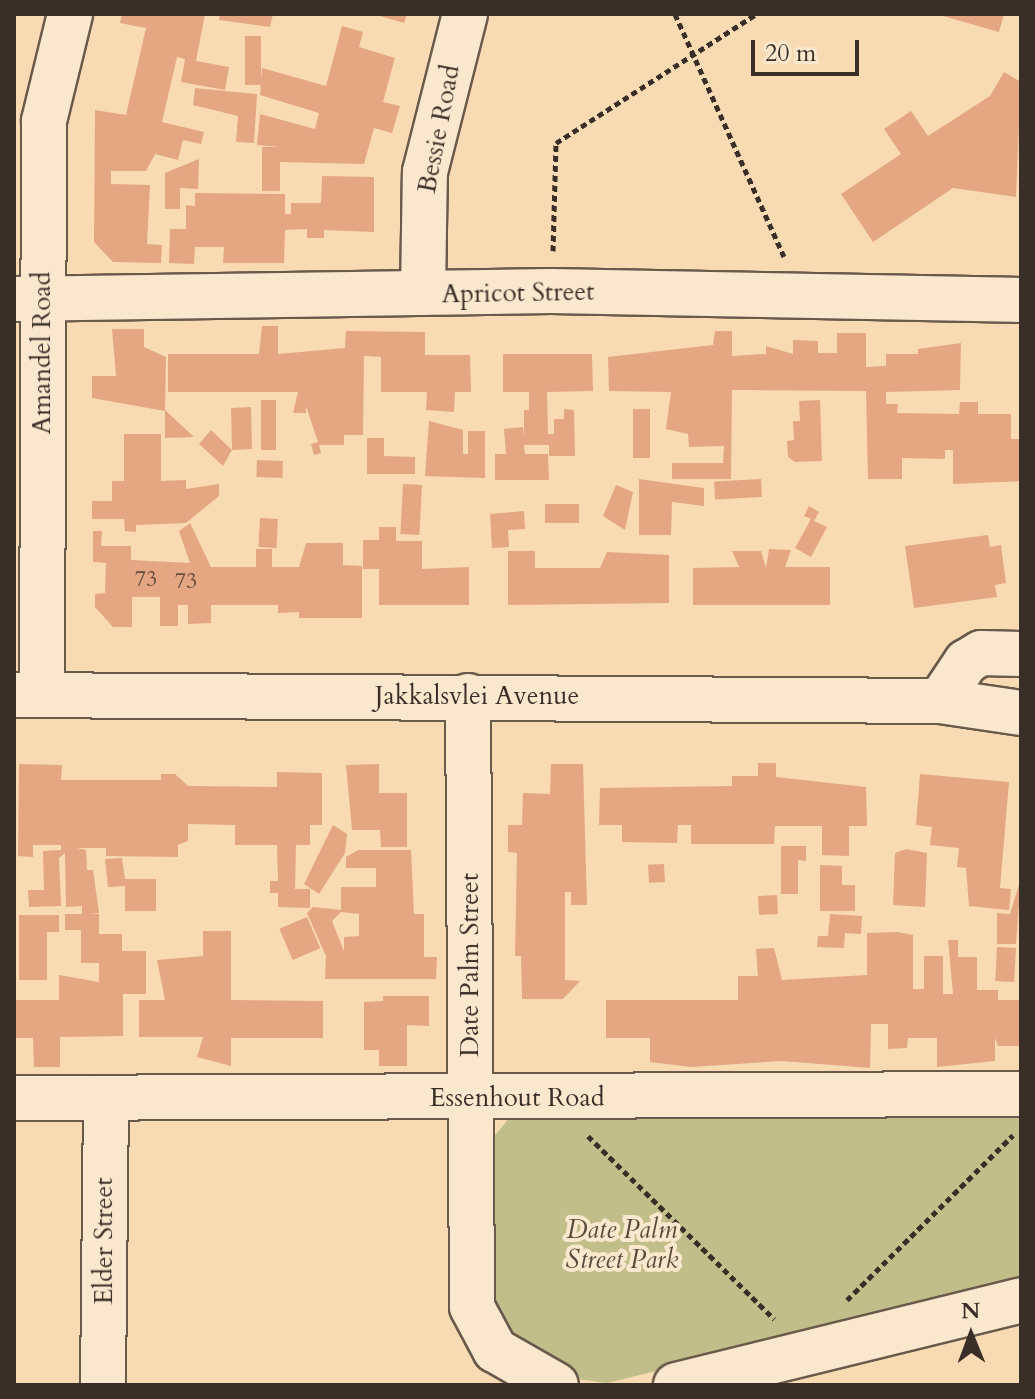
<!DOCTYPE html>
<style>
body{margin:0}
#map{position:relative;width:1035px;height:1399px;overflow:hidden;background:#f8dbb3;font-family:Cardo,serif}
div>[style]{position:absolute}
.green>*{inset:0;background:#c2be89}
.building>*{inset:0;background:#e4a782;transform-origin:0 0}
.path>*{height:5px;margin-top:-2.5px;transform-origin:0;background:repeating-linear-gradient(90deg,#3a2f28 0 6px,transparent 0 10px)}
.roads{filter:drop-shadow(2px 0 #6a5a4b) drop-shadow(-2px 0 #6a5a4b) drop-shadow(0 2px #6a5a4b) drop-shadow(0 -2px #6a5a4b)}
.minor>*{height:44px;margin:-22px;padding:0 22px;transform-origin:22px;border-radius:22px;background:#fae8ce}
span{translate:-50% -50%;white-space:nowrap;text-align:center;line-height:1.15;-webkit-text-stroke:8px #fae8ce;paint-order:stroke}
.number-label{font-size:22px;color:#644d3e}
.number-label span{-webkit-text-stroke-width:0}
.street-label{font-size:26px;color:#3a2f28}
.park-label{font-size:26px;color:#554c3b;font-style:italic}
.frame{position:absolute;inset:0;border:16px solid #3a2f28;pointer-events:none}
.north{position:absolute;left:931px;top:1295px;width:80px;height:80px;-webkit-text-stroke:6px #fae8ce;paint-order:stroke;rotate:359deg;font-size:22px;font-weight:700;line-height:32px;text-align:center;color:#3a2f28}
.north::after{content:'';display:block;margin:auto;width:28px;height:36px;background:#3a2f28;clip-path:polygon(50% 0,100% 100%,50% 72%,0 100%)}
.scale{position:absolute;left:751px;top:40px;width:108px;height:36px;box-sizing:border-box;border:4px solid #3a2f28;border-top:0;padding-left:10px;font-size:24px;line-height:28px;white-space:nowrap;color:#3a2f28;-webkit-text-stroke:6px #fae8ce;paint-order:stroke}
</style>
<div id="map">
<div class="green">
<i style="clip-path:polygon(1021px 1113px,1021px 1282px,607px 1383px,577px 1379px,515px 1341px,491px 1302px,492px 1139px,510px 1117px)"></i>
</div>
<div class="building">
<i style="clip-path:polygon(122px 14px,205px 14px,196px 61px,229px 67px,225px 90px,181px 82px,185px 59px,177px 57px,162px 122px,204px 132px,201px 144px,183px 140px,178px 160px,155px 154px,146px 171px,111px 171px,111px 184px,150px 185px,147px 244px,162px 245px,161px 263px,113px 262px,94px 242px,95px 110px,126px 115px,146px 28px,120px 23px)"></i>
<i style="clip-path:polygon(220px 14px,273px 14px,270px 27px,219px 20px)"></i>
<i style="clip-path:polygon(373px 14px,407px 14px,404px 23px)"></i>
<i style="clip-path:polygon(936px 14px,1004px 14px,999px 32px)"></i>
<i style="clip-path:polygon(342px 26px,363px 32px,359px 47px,395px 58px,383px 102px,400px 106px,392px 133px,374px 128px,364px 164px,280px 162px,280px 191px,262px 191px,262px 147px,280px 147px,257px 145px,260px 114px,315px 129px,319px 113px,260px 95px,262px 68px,326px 86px)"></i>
<i style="left:245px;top:36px;width:16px;height:49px"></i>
<i style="clip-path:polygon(1004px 72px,1021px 82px,1016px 197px,953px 188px,873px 242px,841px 194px,901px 154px,884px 129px,911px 111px,928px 136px,990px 96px)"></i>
<i style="clip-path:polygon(195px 88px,257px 94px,254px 143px,236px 142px,238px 116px,193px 105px)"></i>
<i style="clip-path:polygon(199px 159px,198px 189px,180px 188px,180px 209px,165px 209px,165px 173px)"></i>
<i style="clip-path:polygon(322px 176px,374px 177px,374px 232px,324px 230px,324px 238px,307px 238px,307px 229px,285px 230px,284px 263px,223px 263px,224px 247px,195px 247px,194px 264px,169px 263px,170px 229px,186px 229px,186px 205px,195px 206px,195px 193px,285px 194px,285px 214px,291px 214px,291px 203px,321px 203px)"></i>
<i style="clip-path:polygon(262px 326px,278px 326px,278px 354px,345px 348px,346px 331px,425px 332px,425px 355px,470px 355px,471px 392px,455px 392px,454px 412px,426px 410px,427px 392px,381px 392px,381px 357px,364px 356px,363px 435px,344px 435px,344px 445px,319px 445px,321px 453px,314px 455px,311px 444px,318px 442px,306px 406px,306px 413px,293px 413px,298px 392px,168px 392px,168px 354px,259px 354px)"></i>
<i style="clip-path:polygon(112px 329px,144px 329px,144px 347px,166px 357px,165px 411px,92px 398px,92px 376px,116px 376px)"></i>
<i style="clip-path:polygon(715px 331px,732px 331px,732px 356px,766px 354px,766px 346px,793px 354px,793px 340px,818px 341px,818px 353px,837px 353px,837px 333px,866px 333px,866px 367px,886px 366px,886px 354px,918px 354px,918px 349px,961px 343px,960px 390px,886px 392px,886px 404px,898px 404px,897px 413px,959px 414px,960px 402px,978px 402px,978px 414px,1011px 414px,1011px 439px,1021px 439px,1021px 481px,953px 484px,953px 450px,945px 450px,945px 459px,902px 458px,902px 479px,868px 479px,866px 391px,747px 390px,732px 390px,731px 479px,672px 479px,672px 463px,723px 463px,724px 446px,689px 447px,688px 434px,666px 429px,671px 392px,609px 391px,608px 357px,713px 345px)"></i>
<i style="clip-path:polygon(503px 354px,592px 354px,593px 391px,547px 392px,548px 434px,554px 434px,554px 419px,564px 419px,564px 409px,574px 410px,575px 456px,549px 456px,549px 445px,524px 445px,525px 454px,548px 454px,549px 480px,495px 480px,495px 454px,506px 454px,504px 429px,523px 427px,524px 437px,524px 410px,529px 410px,529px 392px,503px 392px)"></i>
<i style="left:261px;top:400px;width:15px;height:50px"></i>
<i style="clip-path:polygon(820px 400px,822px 461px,795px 462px,788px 457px,787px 441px,794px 440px,793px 421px,800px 421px,799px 401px)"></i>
<i style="clip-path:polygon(251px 407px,252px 449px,232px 450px,223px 466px,199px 444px,211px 430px,232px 450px,231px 408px)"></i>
<i style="left:633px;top:409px;width:17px;height:49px"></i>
<i style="clip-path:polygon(165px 410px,194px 437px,165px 438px)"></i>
<i style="clip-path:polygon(429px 421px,463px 430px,463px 454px,468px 454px,468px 431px,485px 431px,485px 478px,425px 476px)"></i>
<i style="clip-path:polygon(124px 434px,161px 434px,161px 481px,186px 480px,186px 489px,219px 484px,219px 496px,186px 523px,136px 525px,136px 532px,125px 531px,124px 519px,92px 519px,92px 501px,112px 501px,112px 481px,124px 481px)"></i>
<i style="clip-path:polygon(367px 438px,384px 438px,384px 456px,415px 457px,415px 474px,367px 474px)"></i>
<i style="left:257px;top:460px;width:26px;height:17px;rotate:2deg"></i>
<i style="clip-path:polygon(639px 479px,704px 488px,704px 506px,672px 502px,671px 535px,639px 535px)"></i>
<i style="left:761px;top:479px;width:18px;height:47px;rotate:87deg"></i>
<i style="left:403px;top:484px;width:19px;height:50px;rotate:3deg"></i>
<i style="clip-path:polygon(616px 485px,633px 492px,625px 530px,603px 516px)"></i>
<i style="left:579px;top:504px;width:19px;height:34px;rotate:90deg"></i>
<i style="clip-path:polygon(809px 506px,819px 512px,814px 521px,827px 527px,811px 557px,795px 548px,811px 519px,804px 516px)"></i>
<i style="clip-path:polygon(524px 511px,525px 529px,508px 530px,509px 547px,492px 548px,490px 514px)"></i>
<i style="left:260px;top:518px;width:18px;height:29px;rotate:3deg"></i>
<i style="clip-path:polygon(190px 523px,211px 567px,256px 567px,256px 549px,272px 549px,272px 567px,299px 567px,306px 543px,343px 543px,343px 565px,362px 566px,362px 618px,299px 618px,299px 612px,278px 613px,278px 605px,211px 605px,211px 623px,188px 624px,188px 605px,178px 605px,178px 626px,160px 626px,160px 597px,132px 597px,132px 627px,113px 627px,95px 607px,95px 594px,105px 593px,106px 563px,93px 562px,93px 531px,102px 531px,101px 546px,131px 546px,131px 560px,190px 563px,179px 531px)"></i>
<i style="clip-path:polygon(379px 527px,396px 527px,396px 541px,422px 541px,422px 569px,469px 567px,469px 605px,379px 605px,379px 569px,363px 569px,363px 540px,379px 540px)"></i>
<i style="clip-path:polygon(988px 535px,990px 547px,1001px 545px,1006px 583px,995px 585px,997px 597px,914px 608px,905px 546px)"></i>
<i style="clip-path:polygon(769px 549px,791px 550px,785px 567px,830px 567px,830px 605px,693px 605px,693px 568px,739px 567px,732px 551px,761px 551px,766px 568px)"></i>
<i style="clip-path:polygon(508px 551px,535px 551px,535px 568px,600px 568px,607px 552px,669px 555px,669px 603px,508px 605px)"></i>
<i style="clip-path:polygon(758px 763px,776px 763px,776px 777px,866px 787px,867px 826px,849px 826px,849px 856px,822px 855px,822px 826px,775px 826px,774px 844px,691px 844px,691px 825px,678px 825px,677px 843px,622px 842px,622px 825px,599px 825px,600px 788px,732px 786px,732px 776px,758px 776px)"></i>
<i style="clip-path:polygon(19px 764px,62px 765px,61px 780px,161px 780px,161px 774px,175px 774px,188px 786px,277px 787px,277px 772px,322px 773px,322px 825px,310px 825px,310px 845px,296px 845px,295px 889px,310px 889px,310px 908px,278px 907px,278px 893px,270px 893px,270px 881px,278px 881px,277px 845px,235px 845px,235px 825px,188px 824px,188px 841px,178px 845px,178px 857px,106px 856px,106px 848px,77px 848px,86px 850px,87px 870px,93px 870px,99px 913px,90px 914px,99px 914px,99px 934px,122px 934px,122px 951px,146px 951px,146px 994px,123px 994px,123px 1036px,60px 1037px,60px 1067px,34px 1067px,33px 1038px,14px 1038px,14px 1000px,59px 1000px,59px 975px,99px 982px,99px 963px,81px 963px,81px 930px,65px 930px,65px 914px,82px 914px,82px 906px,66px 907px,65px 853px,59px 858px,61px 906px,29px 907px,28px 890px,44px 890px,43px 851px,61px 850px,61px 845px,33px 845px,33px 857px,18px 856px)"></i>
<i style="clip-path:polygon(379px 764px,379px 793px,407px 793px,407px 847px,381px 847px,380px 830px,352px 830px,346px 765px)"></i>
<i style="clip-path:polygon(551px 764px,583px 764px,587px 905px,571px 905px,571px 892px,565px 892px,565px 980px,580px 981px,563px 999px,522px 999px,521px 956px,515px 956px,517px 853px,508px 852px,508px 825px,522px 825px,523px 793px,550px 794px)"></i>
<i style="clip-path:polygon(920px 774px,1009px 782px,1000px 888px,1011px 889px,1009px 910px,969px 906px,966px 868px,957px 867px,959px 848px,930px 845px,932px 827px,916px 825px)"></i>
<i style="clip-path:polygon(333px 825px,347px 834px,345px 853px,319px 894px,304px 884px)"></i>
<i style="clip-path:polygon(781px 846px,806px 846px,806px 861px,798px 860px,798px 894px,781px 894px)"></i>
<i style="clip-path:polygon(906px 849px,927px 853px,925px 907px,893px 905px,895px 853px)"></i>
<i style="clip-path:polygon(evenodd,358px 850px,411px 850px,414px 914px,424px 914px,424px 957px,437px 957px,436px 979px,325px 979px,326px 956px,307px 913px,313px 907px,341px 910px,341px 887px,376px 887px,376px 868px,346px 868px,346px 857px,358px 850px,341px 912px,359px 914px,359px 936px,344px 937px,344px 951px,332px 921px,341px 912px)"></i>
<i style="clip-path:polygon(122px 858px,125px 879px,156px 879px,156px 911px,125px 911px,125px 886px,108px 887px,105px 859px)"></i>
<i style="left:664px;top:864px;width:18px;height:16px;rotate:87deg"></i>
<i style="clip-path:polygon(820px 865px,842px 866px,842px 885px,855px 885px,855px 911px,820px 911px)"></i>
<i style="clip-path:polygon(1021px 878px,1016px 944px,997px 944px,997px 913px,1010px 914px)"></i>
<i style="left:777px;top:895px;width:19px;height:19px;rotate:87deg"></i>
<i style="clip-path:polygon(830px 914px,862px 916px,861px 934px,845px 933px,844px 948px,817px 947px,818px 936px,828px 936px)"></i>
<i style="clip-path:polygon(19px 915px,59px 915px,59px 932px,47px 932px,47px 980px,19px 980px)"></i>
<i style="left:307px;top:917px;width:34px;height:30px;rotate:67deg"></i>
<i style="clip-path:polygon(203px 931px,231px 931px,231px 1000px,323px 1001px,323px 1038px,231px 1038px,231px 1066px,197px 1057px,203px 1037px,139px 1037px,139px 1000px,165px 1000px,157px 960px,203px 956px)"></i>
<i style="clip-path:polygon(897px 932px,913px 935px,913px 989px,924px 989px,924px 956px,943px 956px,943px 994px,953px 994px,948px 940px,958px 940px,958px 957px,977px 957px,977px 990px,998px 990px,998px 1000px,1021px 1000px,1021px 1046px,998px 1046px,995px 1038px,995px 1061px,937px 1067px,937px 1038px,908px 1038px,907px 1048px,888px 1049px,888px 1024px,871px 1024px,870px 1068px,782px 1061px,691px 1067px,650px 1062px,650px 1038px,606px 1038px,606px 1000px,738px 1000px,738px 976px,758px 976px,756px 949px,774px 948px,782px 980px,867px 975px,867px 933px)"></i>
<i style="left:997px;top:947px;width:19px;height:34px;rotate:3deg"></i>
<i style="clip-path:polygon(383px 996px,429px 996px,429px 1026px,407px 1025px,407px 1066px,379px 1066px,379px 1050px,364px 1050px,364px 1002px,383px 1001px)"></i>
</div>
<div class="path">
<i style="left:675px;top:14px;width:266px;rotate:65.8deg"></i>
<i style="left:553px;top:251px;width:108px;rotate:-88.4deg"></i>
<i style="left:556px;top:143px;width:238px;rotate:-32.8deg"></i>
<i style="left:588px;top:1136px;width:261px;rotate:44.5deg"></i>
<i style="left:847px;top:1300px;width:234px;rotate:-44.8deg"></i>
</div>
<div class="roads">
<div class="minor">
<i style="left:423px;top:293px;width:121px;rotate:-89.1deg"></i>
<i style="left:425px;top:172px;width:163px;rotate:-75.8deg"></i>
<i style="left:14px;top:299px;width:537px;rotate:-0.85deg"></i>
<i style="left:551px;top:291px;width:470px;rotate:1.1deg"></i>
<i style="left:14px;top:695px;width:926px;rotate:0.37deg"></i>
<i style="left:940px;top:701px;width:82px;rotate:8.4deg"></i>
<i style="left:42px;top:695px;width:574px;rotate:-89.8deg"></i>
<i style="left:44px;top:121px;width:110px;rotate:-76.3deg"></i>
<i style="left:468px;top:696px;width:611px;rotate:89.62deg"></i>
<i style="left:472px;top:1307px;width:49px;rotate:61.9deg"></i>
<i style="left:495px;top:1350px;width:70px;rotate:29.8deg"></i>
<i style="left:940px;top:701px;width:47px;rotate:-56.3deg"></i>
<i style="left:966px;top:662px;width:17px;rotate:-31deg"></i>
<i style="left:981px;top:653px;width:40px;rotate:1.4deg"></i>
<i style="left:14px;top:1098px;width:1007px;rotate:-0.23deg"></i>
<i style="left:103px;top:1385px;width:287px;rotate:-89.4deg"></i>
<i style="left:676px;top:1385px;width:355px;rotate:-13.8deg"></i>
</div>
</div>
<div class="number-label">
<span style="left:146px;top:580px">73</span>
<span style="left:186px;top:582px">73</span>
</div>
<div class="street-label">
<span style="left:439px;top:129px;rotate:-79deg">Bessie Road</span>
<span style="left:518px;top:293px;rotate:-1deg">Apricot Street</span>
<span style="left:42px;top:353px;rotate:-90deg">Amandel Road</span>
<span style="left:477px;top:696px">Jakkalsvlei Avenue</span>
<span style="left:470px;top:965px;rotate:-90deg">Date Palm Street</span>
<span style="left:517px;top:1098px">Essenhout Road</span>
<span style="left:104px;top:1241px;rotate:-90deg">Elder Street</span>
</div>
<div class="park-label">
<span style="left:622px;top:1245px">Date Palm<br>Street Park</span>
</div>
<div class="frame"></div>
<div class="north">N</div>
<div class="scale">20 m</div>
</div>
